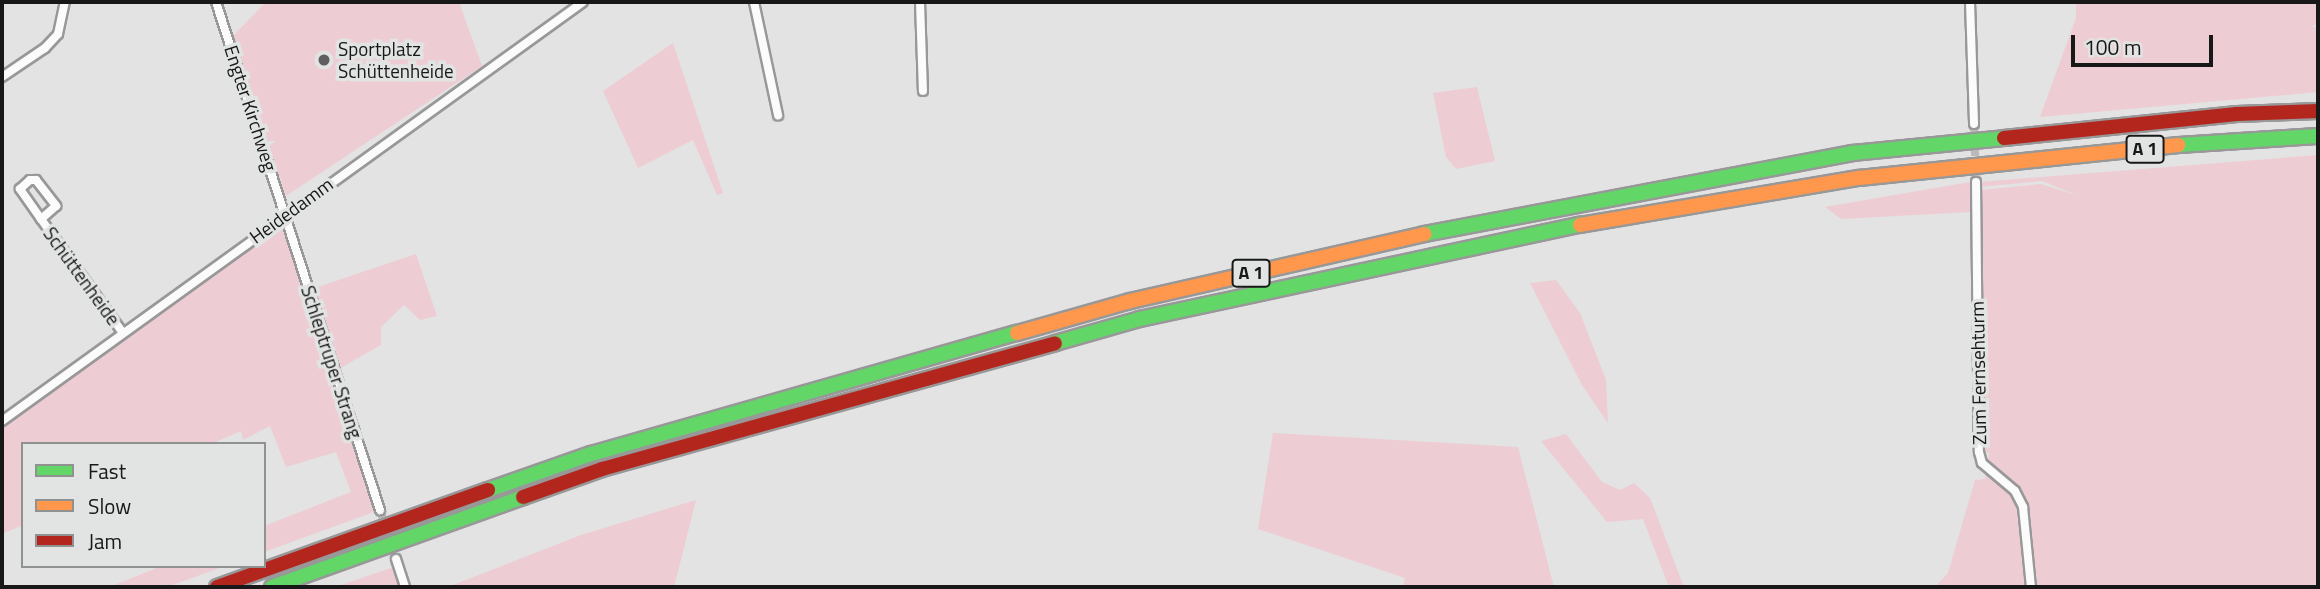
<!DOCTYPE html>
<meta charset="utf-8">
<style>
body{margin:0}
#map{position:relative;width:2320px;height:589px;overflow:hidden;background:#e2e3e2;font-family:"Titillium Web",sans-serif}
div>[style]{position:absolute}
.green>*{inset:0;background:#eeccd3}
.street-tunnel>*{height:8px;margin-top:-4px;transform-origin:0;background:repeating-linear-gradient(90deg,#b9bab9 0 8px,transparent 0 12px)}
.roads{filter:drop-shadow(2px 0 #989898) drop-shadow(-2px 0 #989898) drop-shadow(0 2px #989898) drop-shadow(0 -2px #989898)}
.street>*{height:8px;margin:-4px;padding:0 4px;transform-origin:4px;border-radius:4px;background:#fbfbfb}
.fast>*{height:14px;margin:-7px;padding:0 7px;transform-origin:7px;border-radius:7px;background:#63d668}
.slow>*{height:14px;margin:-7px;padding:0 7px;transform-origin:7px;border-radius:7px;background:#ff974d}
.jam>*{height:14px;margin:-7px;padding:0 7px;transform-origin:7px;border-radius:7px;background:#b3261e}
.dots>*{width:19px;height:19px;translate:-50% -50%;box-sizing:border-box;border:4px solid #e1e4e2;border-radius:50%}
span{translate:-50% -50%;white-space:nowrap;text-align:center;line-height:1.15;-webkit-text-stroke:7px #e1e4e2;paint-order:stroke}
.shield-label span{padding:2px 5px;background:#e1e4e2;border:2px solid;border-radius:5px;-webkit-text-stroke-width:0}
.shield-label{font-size:18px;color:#171817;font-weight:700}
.poi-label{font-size:19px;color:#171817}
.left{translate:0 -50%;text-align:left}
.street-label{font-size:19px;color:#171817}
.frame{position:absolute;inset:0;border:4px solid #171817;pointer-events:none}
.legend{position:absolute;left:21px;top:442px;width:245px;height:126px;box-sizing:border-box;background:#e1e4e2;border:2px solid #909291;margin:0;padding:9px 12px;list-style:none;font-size:21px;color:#171817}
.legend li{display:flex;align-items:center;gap:14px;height:35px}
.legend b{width:35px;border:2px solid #909291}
.scale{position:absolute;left:2071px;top:35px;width:142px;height:32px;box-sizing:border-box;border:4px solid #171817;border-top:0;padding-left:9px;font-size:21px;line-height:24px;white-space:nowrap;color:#171817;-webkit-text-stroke:5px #e1e4e2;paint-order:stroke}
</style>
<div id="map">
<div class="green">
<i style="clip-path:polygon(266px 2px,459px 2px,482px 66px,286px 196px,233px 36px)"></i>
<i style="clip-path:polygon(2076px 2px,2318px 2px,2318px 24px,2312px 26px,2318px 29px,2318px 92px,2040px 117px,2076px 18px)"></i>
<i style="clip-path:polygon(673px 43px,723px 193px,717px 195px,693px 140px,638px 168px,603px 91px)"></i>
<i style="clip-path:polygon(1477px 87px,1495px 161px,1456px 169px,1446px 157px,1433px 93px)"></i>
<i style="clip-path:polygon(2318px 155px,2318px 587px,1935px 587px,1948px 573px,1975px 480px,1985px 479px,1989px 454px,1982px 448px,1981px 190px,2041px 184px,2079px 196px,2042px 181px,1980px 187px,1979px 182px)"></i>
<i style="clip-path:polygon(1970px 182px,1970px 212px,1841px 219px,1825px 207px)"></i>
<i style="clip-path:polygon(285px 215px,374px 512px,264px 552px,264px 526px,351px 492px,336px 452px,286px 467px,270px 426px,243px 440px,241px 431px,211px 444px,23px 444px,23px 525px,2px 534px,2px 421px)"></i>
<i style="clip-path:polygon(416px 254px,437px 316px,420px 320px,404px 305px,381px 327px,381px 345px,335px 371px,309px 290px)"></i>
<i style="clip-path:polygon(1556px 280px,1580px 313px,1606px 380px,1608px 423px,1582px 385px,1530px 283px)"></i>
<i style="clip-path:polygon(1273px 433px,1518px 447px,1554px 587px,1403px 587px,1405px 578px,1258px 529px)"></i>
<i style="clip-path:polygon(1566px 434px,1602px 482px,1620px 490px,1634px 483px,1650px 498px,1684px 587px,1669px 587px,1643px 519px,1607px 522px,1541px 441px)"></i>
<i style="clip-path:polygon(696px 500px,674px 587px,448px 587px,581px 535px)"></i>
<i style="clip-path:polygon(162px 566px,225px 566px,167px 587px,109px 587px)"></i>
<i style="clip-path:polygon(391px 568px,405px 587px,335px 587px)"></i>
</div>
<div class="street-tunnel">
<i style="left:1974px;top:124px;width:58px;rotate:88deg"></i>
<i style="left:380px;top:510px;width:52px;rotate:71.9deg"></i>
</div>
<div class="roads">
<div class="street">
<i style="left:216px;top:2px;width:534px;rotate:72.11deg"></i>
<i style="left:754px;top:2px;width:116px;rotate:78deg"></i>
<i style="left:920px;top:2px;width:89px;rotate:88.1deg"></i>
<i style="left:1970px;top:2px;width:122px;rotate:88.1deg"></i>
<i style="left:2px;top:77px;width:52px;rotate:-34deg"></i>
<i style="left:45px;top:48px;width:19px;rotate:-47deg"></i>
<i style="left:58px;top:34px;width:33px;rotate:-78deg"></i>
<i style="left:1976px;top:182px;width:270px;rotate:89.4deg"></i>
<i style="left:1979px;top:452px;width:11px;rotate:75deg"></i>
<i style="left:1982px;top:463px;width:43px;rotate:40.3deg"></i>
<i style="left:2015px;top:491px;width:18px;rotate:63deg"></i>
<i style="left:2023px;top:507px;width:80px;rotate:84.3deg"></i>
<i style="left:41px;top:219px;width:37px;rotate:-125deg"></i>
<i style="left:20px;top:189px;width:13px;rotate:-42deg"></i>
<i style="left:30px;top:180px;width:6px"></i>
<i style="left:36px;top:180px;width:33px;rotate:52deg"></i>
<i style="left:56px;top:206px;width:20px;rotate:139deg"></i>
<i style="left:41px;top:219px;width:140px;rotate:54.3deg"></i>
<i style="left:2px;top:421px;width:716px;rotate:-35.8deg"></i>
<i style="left:396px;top:559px;width:29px;rotate:72deg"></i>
</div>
<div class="fast">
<i style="left:2178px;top:145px;width:140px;rotate:-3.7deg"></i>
<i style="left:1424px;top:234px;width:436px;rotate:-10.7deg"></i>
<i style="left:1852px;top:153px;width:153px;rotate:-5.6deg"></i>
<i style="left:1055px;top:343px;width:88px;rotate:-15.8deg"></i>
<i style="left:1140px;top:319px;width:450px;rotate:-12.1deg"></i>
<i style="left:488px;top:490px;width:109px;rotate:-19.3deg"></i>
<i style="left:591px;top:454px;width:443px;rotate:-15.9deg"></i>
<i style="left:272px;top:587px;width:267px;rotate:-19.7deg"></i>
</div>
<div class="slow">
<i style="left:1580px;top:225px;width:283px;rotate:-9.6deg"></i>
<i style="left:1859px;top:178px;width:321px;rotate:-5.9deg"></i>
<i style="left:1017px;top:333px;width:117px;rotate:-15.8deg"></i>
<i style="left:1130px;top:301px;width:302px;rotate:-12.8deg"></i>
</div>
<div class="jam">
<i style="left:2004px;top:138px;width:234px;rotate:-5.9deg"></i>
<i style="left:2237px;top:114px;width:81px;rotate:-2.1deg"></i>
<i style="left:523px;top:497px;width:84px;rotate:-19.5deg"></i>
<i style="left:602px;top:469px;width:470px;rotate:-15.5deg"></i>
<i style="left:217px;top:587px;width:288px;rotate:-19.7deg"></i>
</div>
</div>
<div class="dots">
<i style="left:324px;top:60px;background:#5e5f5e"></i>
</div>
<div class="shield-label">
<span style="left:2145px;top:149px">A 1</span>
<span style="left:1251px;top:273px">A 1</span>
</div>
<div class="poi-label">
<span class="left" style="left:338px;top:60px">Sportplatz<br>Schüttenheide</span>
</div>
<div class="street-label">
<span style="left:251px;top:108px;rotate:72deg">Engter Kirchweg</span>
<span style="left:291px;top:210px;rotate:-36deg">Heidedamm</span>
<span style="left:82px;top:276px;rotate:54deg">Schüttenheide</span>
<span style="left:332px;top:362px;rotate:72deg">Schleptruper Strang</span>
<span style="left:1978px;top:373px;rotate:-91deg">Zum Fernsehturm</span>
</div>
<div class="frame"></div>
<ul class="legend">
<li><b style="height:9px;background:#63d668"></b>Fast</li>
<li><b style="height:9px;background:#ff974d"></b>Slow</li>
<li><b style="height:9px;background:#b3261e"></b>Jam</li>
</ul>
<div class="scale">100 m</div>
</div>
